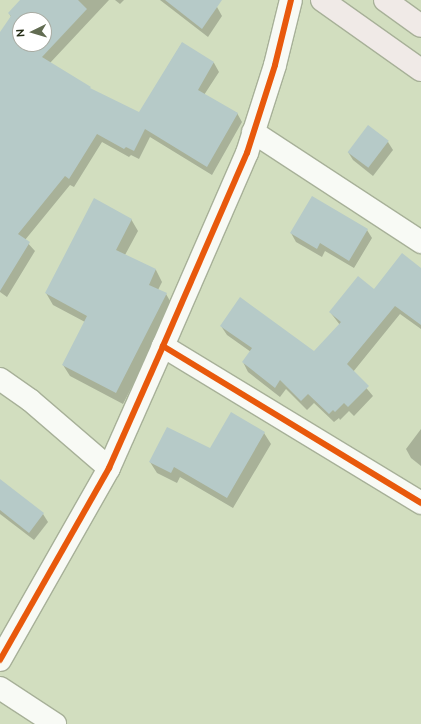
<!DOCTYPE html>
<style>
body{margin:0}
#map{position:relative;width:421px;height:724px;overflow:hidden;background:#d2debf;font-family:"Nunito Sans",sans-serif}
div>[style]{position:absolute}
.shadow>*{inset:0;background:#0003}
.building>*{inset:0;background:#b6cac8;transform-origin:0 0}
.roads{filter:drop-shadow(1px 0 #a7b098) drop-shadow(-1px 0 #a7b098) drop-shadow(0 1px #a7b098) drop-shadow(0 -1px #a7b098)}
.minor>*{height:22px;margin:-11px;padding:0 11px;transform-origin:11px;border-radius:11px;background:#f8faf5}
.primary>*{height:22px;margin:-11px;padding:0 11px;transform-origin:11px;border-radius:11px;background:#f0eae7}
.cycleway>*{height:6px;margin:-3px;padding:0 3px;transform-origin:3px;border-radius:3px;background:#e8590c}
span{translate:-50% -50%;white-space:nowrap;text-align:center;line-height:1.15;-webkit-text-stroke:4px #fff;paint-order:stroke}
.north{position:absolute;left:12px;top:12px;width:40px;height:40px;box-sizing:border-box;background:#fff;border:1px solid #a8aba2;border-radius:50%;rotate:265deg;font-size:11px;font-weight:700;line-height:16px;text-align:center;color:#262e17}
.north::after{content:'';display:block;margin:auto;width:14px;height:18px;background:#626c52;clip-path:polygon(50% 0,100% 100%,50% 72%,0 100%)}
</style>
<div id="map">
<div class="shadow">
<i style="clip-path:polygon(evenodd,22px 0,109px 0,50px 63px,93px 91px,139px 114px,182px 43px,214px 63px,219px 72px,204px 95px,237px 113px,242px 122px,212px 175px,150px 137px,139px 159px,131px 155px,129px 157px,102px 142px,74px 187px,70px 185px,25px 240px,35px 251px,7px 297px,0 292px,0 34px,11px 17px,9px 13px,22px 0,20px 20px,44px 20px,44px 44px,20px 44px,20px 20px)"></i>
<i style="clip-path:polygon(115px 0,124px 0,120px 4px)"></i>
<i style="clip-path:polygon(160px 0,207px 0,217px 7px,222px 16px,208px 37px)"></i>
<i style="clip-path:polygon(388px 142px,393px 150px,373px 176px,353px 160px,348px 152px)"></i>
<i style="clip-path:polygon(131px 219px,138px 231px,125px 255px,156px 270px,162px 282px,158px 290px,166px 294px,173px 306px,123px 404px,70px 376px,63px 365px,85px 322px,53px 305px,46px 293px)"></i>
<i style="clip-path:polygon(367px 230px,372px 238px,354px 268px,325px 251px,322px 257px,296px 242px,291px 233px)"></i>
<i style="clip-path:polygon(421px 270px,421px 329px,400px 314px,353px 372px,373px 396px,354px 416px,349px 411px,340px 420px,339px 418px,334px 422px,314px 403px,307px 410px,286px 389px,280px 397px,248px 372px,243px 362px,251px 352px,227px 335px,221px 326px,314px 352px,340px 325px,330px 312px)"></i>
<i style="clip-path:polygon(421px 429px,421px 466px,411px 458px,406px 449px)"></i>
<i style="clip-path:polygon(264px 433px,271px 444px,233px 508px,180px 477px,177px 483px,157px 473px,150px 462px,211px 450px)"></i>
<i style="clip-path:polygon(0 481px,43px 514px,48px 522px,34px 540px,0 514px)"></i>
</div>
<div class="building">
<i style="clip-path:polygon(evenodd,20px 0,78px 0,87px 9px,42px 57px,91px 87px,90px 88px,139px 112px,182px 42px,214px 62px,198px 90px,238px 113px,207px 167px,145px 129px,134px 151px,126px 147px,124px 149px,97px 134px,69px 179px,65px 176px,18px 234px,30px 242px,0 291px,0 32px,11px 16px,8px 13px,20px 0,20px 20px,44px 20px,44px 44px,20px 44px,20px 20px)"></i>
<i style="clip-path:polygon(165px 0,222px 0,202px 29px)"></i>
<i style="left:368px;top:125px;width:26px;height:34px;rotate:37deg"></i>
<i style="clip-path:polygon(312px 196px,368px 229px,349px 261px,320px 243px,317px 249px,290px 233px)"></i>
<i style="clip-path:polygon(94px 198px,132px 219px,116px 250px,156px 269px,149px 285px,167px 293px,116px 393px,62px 365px,87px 316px,45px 293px)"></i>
<i style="clip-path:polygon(402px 253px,421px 268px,421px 325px,395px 306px,347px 364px,369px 386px,348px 407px,344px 403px,335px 412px,333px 410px,329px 414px,308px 394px,301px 401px,280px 380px,275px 388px,242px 362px,252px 348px,220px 326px,240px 297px,314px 351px,341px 322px,329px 312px,358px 276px,374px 289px)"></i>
<i style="clip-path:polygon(231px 412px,265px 432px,227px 498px,174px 467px,171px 473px,149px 462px,167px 427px,210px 448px)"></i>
<i style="clip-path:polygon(0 479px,44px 513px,29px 533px,0 510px)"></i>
</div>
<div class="roads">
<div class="minor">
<i style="left:253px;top:132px;width:201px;rotate:33.2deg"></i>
<i style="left:163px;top:346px;width:302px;rotate:31.3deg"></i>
<i style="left:0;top:379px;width:37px;rotate:35deg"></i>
<i style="left:30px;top:400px;width:104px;rotate:40.7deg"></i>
<i style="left:0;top:660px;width:221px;rotate:-60.4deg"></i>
<i style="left:109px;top:468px;width:133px;rotate:-66.1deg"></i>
<i style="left:163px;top:346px;width:210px;rotate:-66.5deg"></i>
<i style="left:247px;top:153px;width:92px;rotate:-72.3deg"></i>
<i style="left:275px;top:65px;width:67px;rotate:-76.2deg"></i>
<i style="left:0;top:688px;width:66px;rotate:33.2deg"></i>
</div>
<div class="primary">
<i style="left:322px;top:0;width:121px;rotate:35.3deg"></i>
<i style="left:385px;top:0;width:44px;rotate:35.8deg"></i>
</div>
</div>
<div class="cycleway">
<i style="left:163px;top:346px;width:302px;rotate:31.3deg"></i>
<i style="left:0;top:660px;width:221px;rotate:-60.4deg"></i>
<i style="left:109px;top:468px;width:133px;rotate:-66.1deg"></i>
<i style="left:163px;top:346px;width:210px;rotate:-66.5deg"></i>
<i style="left:247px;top:153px;width:92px;rotate:-72.3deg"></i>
<i style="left:275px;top:65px;width:67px;rotate:-76.2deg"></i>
</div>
<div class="north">N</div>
</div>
